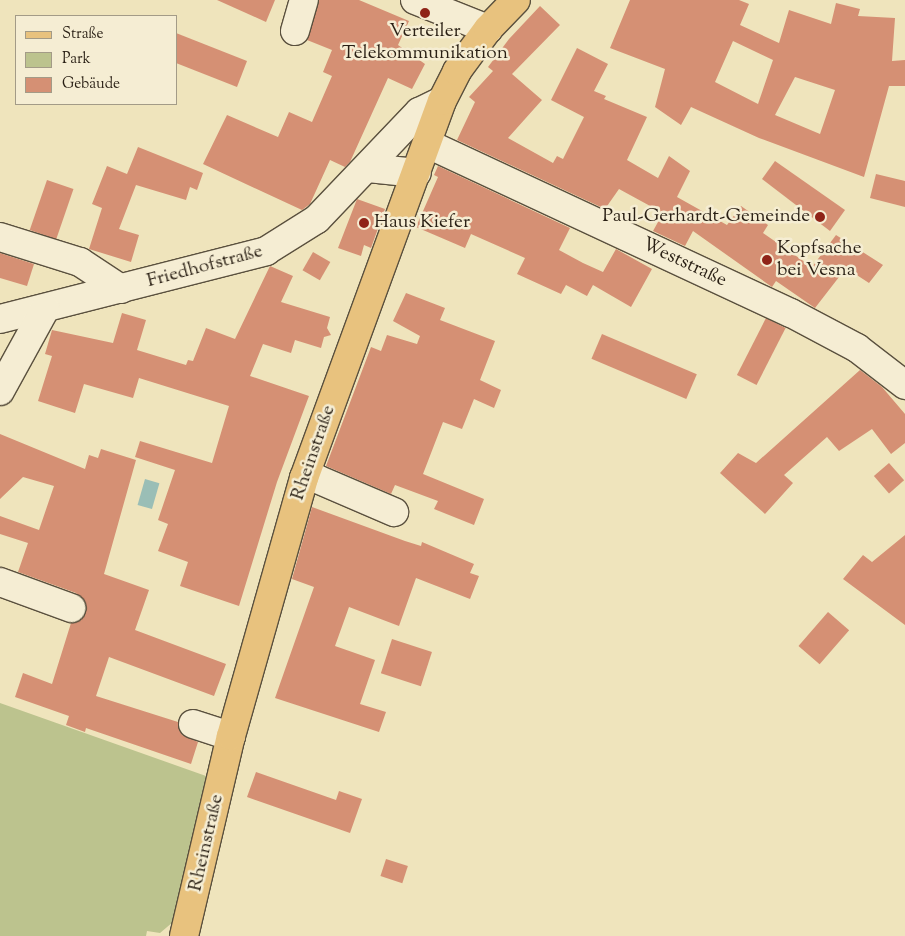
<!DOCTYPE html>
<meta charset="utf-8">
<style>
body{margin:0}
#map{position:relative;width:905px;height:936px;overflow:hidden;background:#efe4bc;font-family:"Sorts Mill Goudy",serif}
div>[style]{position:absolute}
.green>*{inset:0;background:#bcc38e}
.water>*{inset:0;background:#9abeb6;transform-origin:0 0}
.building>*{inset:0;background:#d59074;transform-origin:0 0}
.roads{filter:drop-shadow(1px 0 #5a503e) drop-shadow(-1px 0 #5a503e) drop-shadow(0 1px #5a503e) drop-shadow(0 -1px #5a503e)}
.minor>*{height:28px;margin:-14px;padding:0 14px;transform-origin:14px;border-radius:14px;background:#f5edd3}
.major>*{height:28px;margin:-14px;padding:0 14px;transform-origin:14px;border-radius:14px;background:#e8c27e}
.dots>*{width:14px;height:14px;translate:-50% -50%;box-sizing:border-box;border:2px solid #f5edd3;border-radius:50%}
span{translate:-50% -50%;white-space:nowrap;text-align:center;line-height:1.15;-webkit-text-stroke:5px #f5edd3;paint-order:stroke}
.poi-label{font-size:19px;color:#291f14}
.right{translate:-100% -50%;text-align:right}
.left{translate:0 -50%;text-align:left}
.street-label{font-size:19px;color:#291f14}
.legend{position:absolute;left:15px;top:15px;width:162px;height:90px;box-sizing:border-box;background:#f5edd3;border:1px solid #a39b87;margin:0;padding:6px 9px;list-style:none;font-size:15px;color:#291f14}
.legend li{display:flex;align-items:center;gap:10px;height:25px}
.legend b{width:25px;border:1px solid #a39b87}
</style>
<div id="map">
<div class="green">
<i style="clip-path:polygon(0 703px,206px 776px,173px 922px,160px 933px,147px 931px,146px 936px,0 936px)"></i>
</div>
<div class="water">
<i style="left:145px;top:479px;width:15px;height:27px;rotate:16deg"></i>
</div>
<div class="building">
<i style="clip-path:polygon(217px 0,275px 0,266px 22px)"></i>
<i style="clip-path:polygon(319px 0,359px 0,409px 21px,398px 45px,425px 64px,412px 89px,388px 78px,350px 162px,345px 167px,330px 160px,310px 204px,302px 210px,203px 164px,227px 115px,278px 137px,289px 112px,312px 122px,332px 76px,323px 72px,332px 50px,307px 40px)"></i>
<i style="clip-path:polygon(evenodd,630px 0,739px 0,749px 4px,740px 25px,779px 43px,789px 10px,831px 24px,836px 3px,860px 9px,858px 16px,895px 18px,892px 61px,905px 60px,905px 86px,889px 86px,864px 177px,759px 138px,691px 107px,681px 125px,655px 107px,665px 69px,610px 48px,630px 0,733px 41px,773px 60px,758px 104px,715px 82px,733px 41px,630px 0,795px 77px,835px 90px,820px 134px,775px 115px,795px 77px)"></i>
<i style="clip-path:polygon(540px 6px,560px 25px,512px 74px,542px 100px,508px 138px,553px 163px,557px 156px,563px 159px,584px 117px,551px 100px,577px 48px,608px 64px,594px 91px,606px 96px,604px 99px,647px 117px,627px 160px,658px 178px,669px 156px,690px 171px,677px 197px,727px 225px,741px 206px,768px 225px,763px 233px,812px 267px,836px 235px,883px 265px,869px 283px,846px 268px,815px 308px,776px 281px,772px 287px,693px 231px,685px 246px,653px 231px,663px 213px,619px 189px,605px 209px,457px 140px,475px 102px,469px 97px,493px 71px,488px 67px,509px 39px)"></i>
<i style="clip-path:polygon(176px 33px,247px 61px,237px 87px,176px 63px)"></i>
<i style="clip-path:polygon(138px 147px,203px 173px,197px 190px,190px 187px,186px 200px,136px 185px,119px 229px,139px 235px,131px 262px,89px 249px,102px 208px,92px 204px,107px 166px,127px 174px)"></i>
<i style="clip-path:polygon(775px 161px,845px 210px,830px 231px,762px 179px)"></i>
<i style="clip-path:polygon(438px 166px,570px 228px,559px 250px,583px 263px,603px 272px,616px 249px,652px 269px,631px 307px,593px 285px,587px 296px,566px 285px,561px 294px,517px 274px,525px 258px,471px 234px,465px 248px,416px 227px,438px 177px,434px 175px)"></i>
<i style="clip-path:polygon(876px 174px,905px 181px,905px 207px,870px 198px)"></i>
<i style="left:47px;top:180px;width:28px;height:53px;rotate:19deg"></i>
<i style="clip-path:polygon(357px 199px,385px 209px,371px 248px,364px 245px,361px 256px,338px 248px)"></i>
<i style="left:313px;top:252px;width:20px;height:21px;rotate:30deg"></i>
<i style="clip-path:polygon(0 253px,34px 264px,27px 286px,0 278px)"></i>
<i style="clip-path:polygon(270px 266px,293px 276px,281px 302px,330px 317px,327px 328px,331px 335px,324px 337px,321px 348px,295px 340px,291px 353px,263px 344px,250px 376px,309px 396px,277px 482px,239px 606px,180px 586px,188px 562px,158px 551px,168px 524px,158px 520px,175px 470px,135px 457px,140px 441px,212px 463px,229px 406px,139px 378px,133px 398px,84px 384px,75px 413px,38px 401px,52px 356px,45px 354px,52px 330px,113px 343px,122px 313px,146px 320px,137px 350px,186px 365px,188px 360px,193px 361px,206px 328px,235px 339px)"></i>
<i style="clip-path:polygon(406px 293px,445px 308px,440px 320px,495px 341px,480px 380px,501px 390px,494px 408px,474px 399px,462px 429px,443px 422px,423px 474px,484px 499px,474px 525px,434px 509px,438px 501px,395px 485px,391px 494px,326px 466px,371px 347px,381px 351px,387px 335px,417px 344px,420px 336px,393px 321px)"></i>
<i style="left:766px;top:318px;width:22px;height:64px;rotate:27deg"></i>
<i style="left:602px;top:334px;width:103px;height:27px;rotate:23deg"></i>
<i style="clip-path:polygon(860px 370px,882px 387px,905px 414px,905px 443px,891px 454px,872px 429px,839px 451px,827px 437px,784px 475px,793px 483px,765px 514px,720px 473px,738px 453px,756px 463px)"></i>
<i style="clip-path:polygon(0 434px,85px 469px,89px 455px,98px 458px,101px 449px,136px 460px,104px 574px,149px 590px,135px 630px,226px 664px,214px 696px,109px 657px,96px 696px,178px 722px,182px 735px,198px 742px,191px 764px,86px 728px,85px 732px,66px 725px,69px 716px,15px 697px,23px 673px,52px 684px,71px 623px,81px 620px,86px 606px,76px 593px,18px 572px,28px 543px,0 534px,0 516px,39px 530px,54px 486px,23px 477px,0 499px)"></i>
<i style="left:889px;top:463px;width:23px;height:20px;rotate:49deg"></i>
<i style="clip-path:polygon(312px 507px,405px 541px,421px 546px,422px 542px,474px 564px,470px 573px,479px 576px,470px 599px,416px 578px,399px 626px,349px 607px,335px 646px,375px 660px,360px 704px,386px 712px,379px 732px,275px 698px,314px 587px,292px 579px)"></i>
<i style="clip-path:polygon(905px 535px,905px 625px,843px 579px,863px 555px,872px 562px)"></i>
<i style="left:828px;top:612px;width:28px;height:45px;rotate:41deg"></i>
<i style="left:392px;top:639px;width:42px;height:36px;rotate:18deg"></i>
<i style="clip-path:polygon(256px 772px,336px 800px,339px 791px,362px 799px,350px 833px,247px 797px)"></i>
<i style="left:386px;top:859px;width:23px;height:18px;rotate:18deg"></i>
</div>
<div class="roads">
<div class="minor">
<i style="left:415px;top:0;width:79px;rotate:21.7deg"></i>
<i style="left:295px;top:31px;width:32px;rotate:-74deg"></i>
<i style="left:428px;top:144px;width:400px;rotate:25deg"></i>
<i style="left:791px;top:313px;width:75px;rotate:27.9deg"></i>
<i style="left:857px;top:348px;width:61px;rotate:37.6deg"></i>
<i style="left:368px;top:168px;width:49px;rotate:5.8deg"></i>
<i style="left:0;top:237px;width:84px;rotate:17.4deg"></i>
<i style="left:80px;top:262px;width:49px;rotate:33.4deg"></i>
<i style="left:0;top:319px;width:275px;rotate:-14.3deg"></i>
<i style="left:266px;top:251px;width:60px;rotate:-32.1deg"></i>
<i style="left:317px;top:219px;width:148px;rotate:-46.4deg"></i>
<i style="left:419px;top:112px;width:25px;rotate:-26deg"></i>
<i style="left:0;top:391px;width:94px;rotate:-61.2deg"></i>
<i style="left:304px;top:478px;width:13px;rotate:4deg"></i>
<i style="left:317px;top:479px;width:84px;rotate:23.2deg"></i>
<i style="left:0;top:582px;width:76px;rotate:20.1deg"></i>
<i style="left:193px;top:724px;width:40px;rotate:18deg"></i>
</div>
<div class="major">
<i style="left:184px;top:936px;width:205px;rotate:-76.8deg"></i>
<i style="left:231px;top:736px;width:268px;rotate:-74.2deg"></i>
<i style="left:304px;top:478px;width:401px;rotate:-69.9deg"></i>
<i style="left:442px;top:101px;width:34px;rotate:-63deg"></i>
<i style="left:457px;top:71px;width:52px;rotate:-53.6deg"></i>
<i style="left:488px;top:29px;width:40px;rotate:-46deg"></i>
</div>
</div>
<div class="dots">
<i style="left:425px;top:13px;background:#8f2418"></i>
<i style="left:820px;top:217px;background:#8f2418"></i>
<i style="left:364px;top:223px;background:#8f2418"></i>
<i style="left:767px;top:260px;background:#8f2418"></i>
</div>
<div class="poi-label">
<span style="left:425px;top:43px">Verteiler<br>Telekommunikation</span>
<span class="right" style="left:810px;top:217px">Paul-Gerhardt-Gemeinde</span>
<span class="left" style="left:374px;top:223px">Haus Kiefer</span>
<span class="left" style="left:777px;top:260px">Kopfsache<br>bei Vesna</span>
</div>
<div class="street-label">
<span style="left:684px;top:263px;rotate:25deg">Weststraße</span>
<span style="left:205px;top:267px;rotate:-15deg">Friedhofstraße</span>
<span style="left:314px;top:453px;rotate:-71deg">Rheinstraße</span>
<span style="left:207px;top:843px;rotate:-77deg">Rheinstraße</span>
</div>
<ul class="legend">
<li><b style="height:6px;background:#e8c27e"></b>Straße</li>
<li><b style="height:14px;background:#bcc38e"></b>Park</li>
<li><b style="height:14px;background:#d59074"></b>Gebäude</li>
</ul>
</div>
